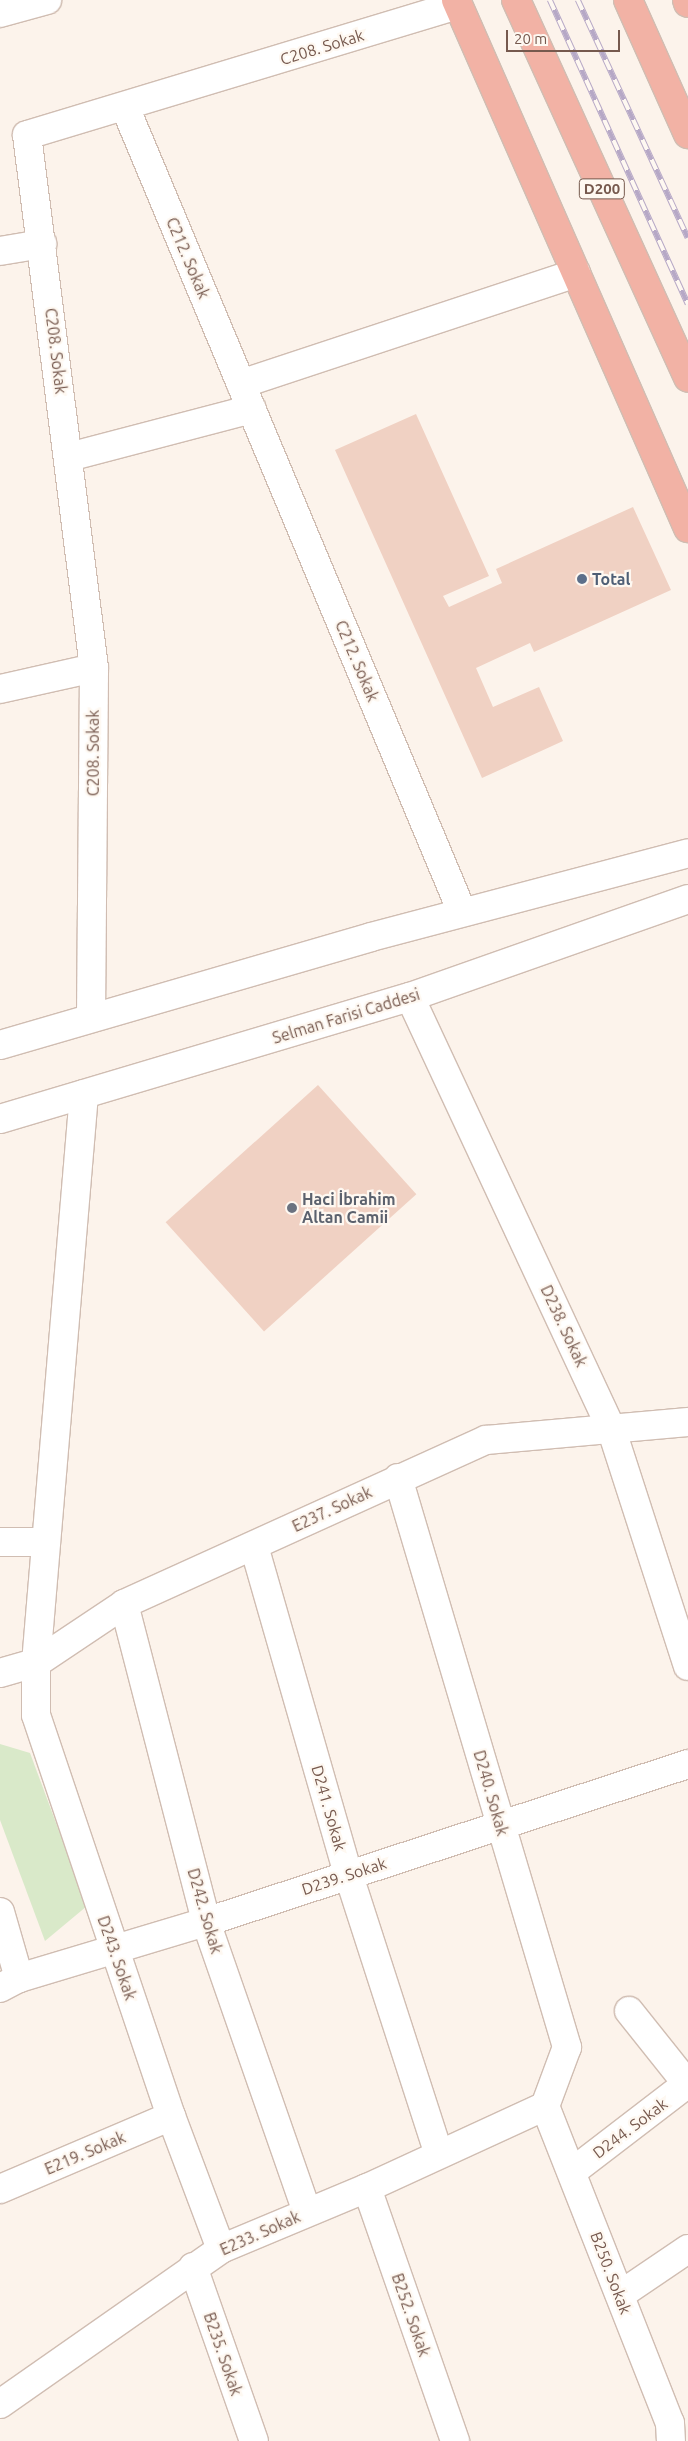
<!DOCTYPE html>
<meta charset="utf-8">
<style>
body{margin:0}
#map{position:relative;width:688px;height:2441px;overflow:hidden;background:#fcf3eb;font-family:Ubuntu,sans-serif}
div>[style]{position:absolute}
.green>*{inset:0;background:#d9e9c9}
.building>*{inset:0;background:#f0d1c3;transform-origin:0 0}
.roads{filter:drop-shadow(1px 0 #d0bdb2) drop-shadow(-1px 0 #d0bdb2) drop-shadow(0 1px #d0bdb2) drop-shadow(0 -1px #d0bdb2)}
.street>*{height:28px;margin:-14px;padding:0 14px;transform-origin:14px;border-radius:14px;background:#fff}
.secondary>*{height:28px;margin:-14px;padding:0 14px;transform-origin:14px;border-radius:14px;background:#fff}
.highway>*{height:28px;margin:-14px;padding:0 14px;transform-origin:14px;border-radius:14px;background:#f2b2a5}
.rail>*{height:5.5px;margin-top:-2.75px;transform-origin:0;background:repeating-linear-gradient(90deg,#fef8f1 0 11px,#b6a8c6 0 22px);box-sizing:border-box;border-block:1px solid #b6a8c6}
.dots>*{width:14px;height:14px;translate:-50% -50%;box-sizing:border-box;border:2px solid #fef8f1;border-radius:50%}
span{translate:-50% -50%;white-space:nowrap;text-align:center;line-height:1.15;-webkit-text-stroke:4.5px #fef8f1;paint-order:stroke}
.shield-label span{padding:1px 4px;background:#fef8f1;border:1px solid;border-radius:4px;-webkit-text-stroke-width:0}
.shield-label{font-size:15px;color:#76594e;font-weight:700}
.street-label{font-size:16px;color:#76594e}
.service-label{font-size:16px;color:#4e5e75;font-weight:700}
.left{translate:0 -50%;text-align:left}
.worship-label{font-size:16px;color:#5b616d;font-weight:700}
.scale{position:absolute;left:506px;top:30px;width:114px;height:22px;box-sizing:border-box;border:2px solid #76594e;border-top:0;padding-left:6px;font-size:15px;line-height:18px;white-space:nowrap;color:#76594e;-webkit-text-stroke:4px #fef8f1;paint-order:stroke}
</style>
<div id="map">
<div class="green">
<i style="clip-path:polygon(0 1744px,30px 1753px,87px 1906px,45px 1941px,0 1820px)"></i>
</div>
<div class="building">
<i style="clip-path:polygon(416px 414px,489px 576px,443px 596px,449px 607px,502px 583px,496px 569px,633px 507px,671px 590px,534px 652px,530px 643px,476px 668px,493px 707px,539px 687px,563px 741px,482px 778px,335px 450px)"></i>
<i style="left:318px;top:1085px;width:147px;height:205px;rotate:48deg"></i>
</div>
<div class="roads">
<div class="street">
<i style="left:0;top:13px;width:49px;rotate:-15.5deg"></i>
<i style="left:125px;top:107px;width:873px;rotate:67.28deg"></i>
<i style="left:0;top:251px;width:43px;rotate:-9.5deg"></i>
<i style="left:241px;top:384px;width:353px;rotate:-18.3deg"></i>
<i style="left:69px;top:457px;width:189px;rotate:-14.7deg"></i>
<i style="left:0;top:689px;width:96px;rotate:-12.6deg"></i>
<i style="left:410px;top:997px;width:476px;rotate:65deg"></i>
<i style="left:611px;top:1428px;width:250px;rotate:72.1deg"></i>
<i style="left:91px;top:1016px;width:348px;rotate:-89.5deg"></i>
<i style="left:94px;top:668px;width:537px;rotate:-97.16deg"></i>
<i style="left:27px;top:135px;width:450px;rotate:-16.8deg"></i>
<i style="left:84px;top:1094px;width:571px;rotate:94.82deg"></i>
<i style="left:36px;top:1663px;width:52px;rotate:90deg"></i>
<i style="left:36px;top:1715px;width:423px;rotate:71.4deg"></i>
<i style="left:171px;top:2116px;width:142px;rotate:69.4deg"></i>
<i style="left:398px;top:1478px;width:594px;rotate:73.46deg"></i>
<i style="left:567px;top:2047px;width:63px;rotate:110.4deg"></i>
<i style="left:0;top:1542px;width:46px"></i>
<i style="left:254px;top:1546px;width:340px;rotate:74deg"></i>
<i style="left:348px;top:1873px;width:295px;rotate:72.1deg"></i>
<i style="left:124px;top:1604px;width:328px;rotate:75.5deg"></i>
<i style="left:206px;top:1922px;width:307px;rotate:70.8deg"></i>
<i style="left:0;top:1673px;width:37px;rotate:-16deg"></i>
<i style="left:36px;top:1663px;width:106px;rotate:-33.8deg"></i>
<i style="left:124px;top:1604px;width:397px;rotate:-24.4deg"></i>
<i style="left:486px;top:1440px;width:203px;rotate:-5.1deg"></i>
<i style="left:0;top:1912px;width:69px;rotate:73.9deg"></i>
<i style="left:0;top:1988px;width:21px;rotate:-28deg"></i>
<i style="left:19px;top:1978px;width:195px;rotate:-16.7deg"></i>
<i style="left:206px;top:1922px;width:507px;rotate:-18.15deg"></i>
<i style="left:629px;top:2011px;width:95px;rotate:51.4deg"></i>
<i style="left:545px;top:2106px;width:341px;rotate:68.5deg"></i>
<i style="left:670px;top:2423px;width:18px;rotate:87deg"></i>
<i style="left:572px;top:2172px;width:146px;rotate:-37.5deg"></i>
<i style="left:367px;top:2188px;width:268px;rotate:70.8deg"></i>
<i style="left:0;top:2189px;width:186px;rotate:-23.1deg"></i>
<i style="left:193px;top:2267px;width:184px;rotate:70.7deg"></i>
<i style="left:620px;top:2295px;width:82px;rotate:-34.1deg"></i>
<i style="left:0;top:2404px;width:270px;rotate:-35deg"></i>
<i style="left:221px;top:2249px;width:158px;rotate:-22.7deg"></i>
<i style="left:367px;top:2188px;width:196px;rotate:-24.7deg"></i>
</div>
<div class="secondary">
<i style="left:0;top:1045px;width:386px;rotate:-16.2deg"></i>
<i style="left:371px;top:937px;width:328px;rotate:-14.8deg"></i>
<i style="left:0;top:1119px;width:428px;rotate:-16.6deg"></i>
<i style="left:410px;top:997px;width:295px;rotate:-19.4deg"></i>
</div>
<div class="highway">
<i style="left:456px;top:0;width:577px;rotate:66.28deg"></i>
<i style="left:516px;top:0;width:415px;rotate:65.5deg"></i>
<i style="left:628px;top:0;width:147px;rotate:65.9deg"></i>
<i style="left:687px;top:0;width:3px;rotate:72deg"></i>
</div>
</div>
<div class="rail">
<i style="left:550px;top:0;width:334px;rotate:65.6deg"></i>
<i style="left:578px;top:0;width:262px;rotate:65.2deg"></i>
</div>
<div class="dots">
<i style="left:582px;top:579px;background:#5c6f8a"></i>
<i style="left:292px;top:1208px;background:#6b7280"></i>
</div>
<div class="shield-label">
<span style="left:602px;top:189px">D200</span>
</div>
<div class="street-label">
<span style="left:322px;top:47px;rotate:-17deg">C208. Sokak</span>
<span style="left:188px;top:258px;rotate:67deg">C212. Sokak</span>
<span style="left:56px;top:351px;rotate:83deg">C208. Sokak</span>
<span style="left:357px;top:661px;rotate:67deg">C212. Sokak</span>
<span style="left:93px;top:753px;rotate:-90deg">C208. Sokak</span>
<span style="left:346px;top:1016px;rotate:-17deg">Selman Farisi Caddesi</span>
<span style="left:564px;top:1326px;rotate:65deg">D238. Sokak</span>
<span style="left:332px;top:1509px;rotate:-25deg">E237. Sokak</span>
<span style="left:491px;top:1793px;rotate:74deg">D240. Sokak</span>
<span style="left:329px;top:1808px;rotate:74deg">D241. Sokak</span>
<span style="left:344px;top:1876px;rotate:-18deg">D239. Sokak</span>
<span style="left:205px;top:1911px;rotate:74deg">D242. Sokak</span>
<span style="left:117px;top:1958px;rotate:71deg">D243. Sokak</span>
<span style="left:630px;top:2128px;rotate:-37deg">D244. Sokak</span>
<span style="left:85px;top:2153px;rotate:-23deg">E219. Sokak</span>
<span style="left:260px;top:2233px;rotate:-24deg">E233. Sokak</span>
<span style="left:611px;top:2273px;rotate:69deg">B250. Sokak</span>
<span style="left:411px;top:2315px;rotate:71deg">B252. Sokak</span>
<span style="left:223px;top:2354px;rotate:71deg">B235. Sokak</span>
</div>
<div class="service-label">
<span class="left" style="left:592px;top:579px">Total</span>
</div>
<div class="worship-label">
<span class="left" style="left:302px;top:1208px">Haci İbrahim<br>Altan Camii</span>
</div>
<div class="scale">20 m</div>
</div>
